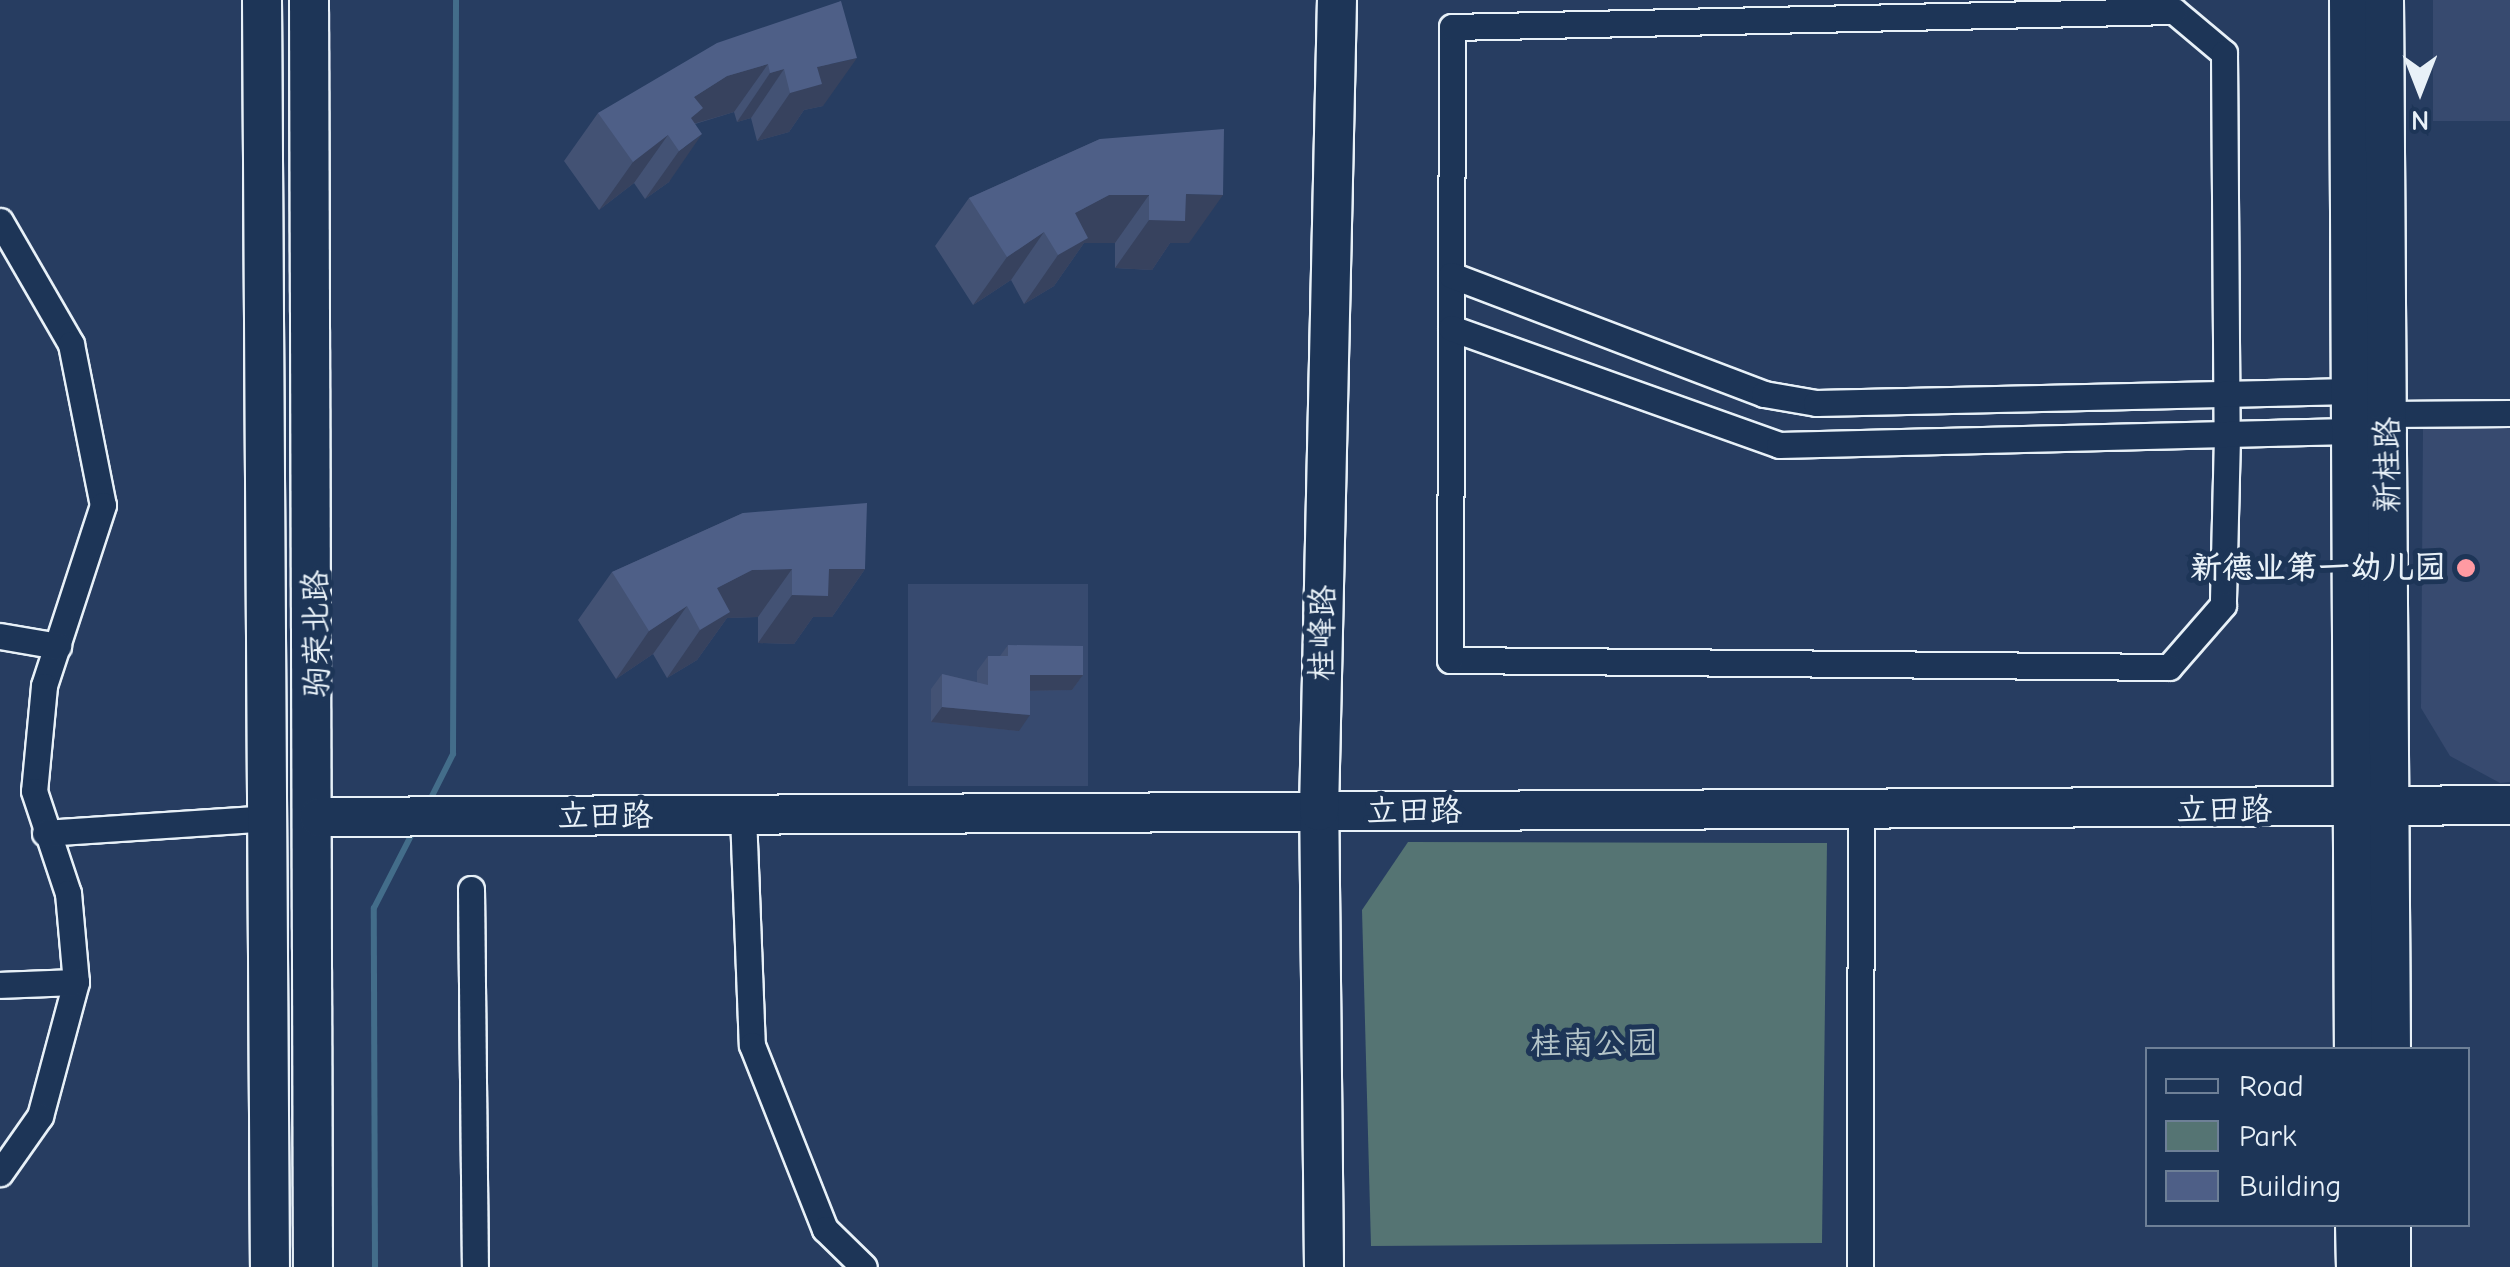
<!DOCTYPE html>
<meta charset="utf-8">
<style>
body{margin:0}
#map{position:relative;width:2510px;height:1267px;overflow:hidden;background:#273d61;font-family:"Comic Neue","LXGW WenKai TC",sans-serif}
div>[style]{position:absolute}
.built>*{inset:0;background:#374a6f;transform-origin:0 0}
.green>*{inset:0;background:#557473}
.stream>*{height:6px;margin:-3px;padding:0 3px;transform-origin:3px;border-radius:3px;background:#436d8a}
.roads{filter:drop-shadow(2px 0 #e8f1f8) drop-shadow(-2px 0 #e8f1f8) drop-shadow(0 2px #e8f1f8) drop-shadow(0 -2px #e8f1f8)}
.street>*{height:25px;margin:-12.5px;padding:0 12.5px;transform-origin:12.5px;border-radius:12.5px;background:#1d3557}
.secondary>*{height:38px;margin:-19px;padding:0 19px;transform-origin:19px;border-radius:19px;background:#1d3557}
.wall>*{inset:0;background:#435274}
.shaded-wall>*{inset:0;background:#37425e}
.building>*{inset:0;background:#4e5f87}
.dots>*{width:28px;height:28px;translate:-50% -50%;box-sizing:border-box;border:5px solid #1d3557;border-radius:50%}
span{translate:-50% -50%;white-space:nowrap;text-align:center;line-height:1.15;-webkit-text-stroke:10px #1d3557;paint-order:stroke}
.street-label{font-size:32px;color:#e8f1f8}
.poi-label{font-size:32px;color:#e8f1f8;font-weight:700}
.right{translate:-100% -50%;text-align:right}
.park-label{font-size:32px;color:#b5c5c9}
.legend{position:absolute;left:2145px;top:1047px;width:325px;height:180px;box-sizing:border-box;background:#1d3557;border:2px solid #6e8097;margin:0;padding:12px 18px;list-style:none;font-size:30px;color:#e8f1f8}
.legend li{display:flex;align-items:center;gap:20px;height:50px}
.legend b{width:50px;border:2px solid #6e8097}
.north{position:absolute;left:2370px;top:40px;width:100px;height:100px;-webkit-text-stroke:8px #1d3557;paint-order:stroke;rotate:180deg;font-size:28px;font-weight:700;line-height:40px;text-align:center;color:#e8f1f8}
.north::after{content:'';display:block;margin:auto;width:35px;height:45px;background:#e8f1f8;clip-path:polygon(50% 0,100% 100%,50% 72%,0 100%)}
</style>
<div id="map">
<div class="built">
<i style="left:2510px;top:0;width:121px;height:77px;rotate:90deg"></i>
<i style="clip-path:polygon(2510px 428px,2510px 782px,2500px 783px,2450px 756px,2421px 708px,2423px 429px)"></i>
<i style="left:908px;top:584px;width:180px;height:202px"></i>
</div>
<div class="green">
<i style="clip-path:polygon(1408px 842px,1827px 843px,1822px 1243px,1371px 1246px,1362px 910px)"></i>
</div>
<div class="stream">
<i style="left:428px;top:804px;width:56px;rotate:-63.4deg"></i>
<i style="left:453px;top:754px;width:754px;rotate:-89.77deg"></i>
<i style="left:375px;top:1267px;width:359px;rotate:-90.2deg"></i>
<i style="left:374px;top:908px;width:90px;rotate:-62.9deg"></i>
</div>
<div class="roads">
<div class="street">
<i style="left:2174px;top:11px;width:65px;rotate:40deg"></i>
<i style="left:2224px;top:53px;width:383px;rotate:89.6deg"></i>
<i style="left:2227px;top:436px;width:169px;rotate:91.4deg"></i>
<i style="left:2223px;top:605px;width:82px;rotate:131.1deg"></i>
<i style="left:2169px;top:667px;width:719px;rotate:-179.44deg"></i>
<i style="left:1450px;top:660px;width:633px;rotate:-89.82deg"></i>
<i style="left:1452px;top:27px;width:722px;rotate:-1.27deg"></i>
<i style="left:0;top:221px;width:142px;rotate:60deg"></i>
<i style="left:71px;top:344px;width:164px;rotate:78.8deg"></i>
<i style="left:103px;top:505px;width:190px;rotate:108.1deg"></i>
<i style="left:44px;top:686px;width:105px;rotate:95.4deg"></i>
<i style="left:34px;top:791px;width:108px;rotate:71.6deg"></i>
<i style="left:68px;top:893px;width:89px;rotate:84.9deg"></i>
<i style="left:76px;top:982px;width:139px;rotate:105deg"></i>
<i style="left:40px;top:1116px;width:70px;rotate:125.1deg"></i>
<i style="left:1451px;top:275px;width:335px;rotate:20.8deg"></i>
<i style="left:1764px;top:394px;width:53px;rotate:9.8deg"></i>
<i style="left:1816px;top:403px;width:535px;rotate:-1.28deg"></i>
<i style="left:1451px;top:328px;width:348px;rotate:19.6deg"></i>
<i style="left:1779px;top:445px;width:572px;rotate:-1.4deg"></i>
<i style="left:2387px;top:414px;width:123px;rotate:-0.5deg"></i>
<i style="left:0;top:636px;width:59px;rotate:9.8deg"></i>
<i style="left:743px;top:815px;width:230px;rotate:87.8deg"></i>
<i style="left:752px;top:1045px;width:198px;rotate:68.4deg"></i>
<i style="left:825px;top:1229px;width:54px;rotate:44.3deg"></i>
<i style="left:45px;top:833px;width:225px;rotate:-3.8deg"></i>
<i style="left:471px;top:889px;width:378px;rotate:89.4deg"></i>
<i style="left:0;top:985px;width:76px;rotate:-2.3deg"></i>
<i style="left:1860px;top:1267px;width:457px;rotate:-89.9deg"></i>
</div>
<div class="secondary">
<i style="left:262px;top:0;width:1267px;rotate:89.64deg"></i>
<i style="left:309px;top:0;width:1267px;rotate:89.82deg"></i>
<i style="left:2349px;top:0;width:1050px;rotate:89.73deg"></i>
<i style="left:2384px;top:0;width:1050px;rotate:89.62deg"></i>
<i style="left:319px;top:817px;width:2191px;rotate:-0.31deg"></i>
<i style="left:2355px;top:1224px;width:43px;rotate:88.7deg"></i>
<i style="left:2391px;top:1224px;width:43px;rotate:90deg"></i>
<i style="left:1324px;top:1267px;width:456px;rotate:-90.6deg"></i>
<i style="left:1319px;top:811px;width:811px;rotate:-88.73deg"></i>
</div>
</div>
<div class="wall">
<i style="clip-path:polygon(841px 1px,823px 106px,804px 110px,789px 132px,757px 141px,751px 118px,737px 122px,734px 112px,695px 124px,669px 182px,645px 199px,634px 183px,599px 210px,564px 161px,598px 113px)"></i>
<i style="clip-path:polygon(1100px 139px,1189px 243px,1170px 243px,1152px 270px,1115px 268px,1115px 243px,1084px 243px,1054px 286px,1024px 304px,1011px 280px,973px 305px,935px 246px,969px 198px)"></i>
<i style="clip-path:polygon(743px 513px,865px 569px,832px 617px,813px 617px,794px 644px,758px 643px,758px 617px,727px 618px,697px 660px,667px 678px,653px 654px,616px 679px,578px 620px,612px 572px)"></i>
<i style="clip-path:polygon(1008px 645px,1083px 675px,1072px 690px,1030px 691px,1019px 731px,931px 722px,931px 689px,942px 674px,977px 682px,977px 671px,988px 656px,1000px 656px)"></i>
</div>
<div class="shaded-wall">
<i style="clip-path:polygon(857px 58px,823px 106px,804px 110px,789px 132px,757px 141px,790px 93px,817px 67px)"></i>
<i style="clip-path:polygon(768px 64px,734px 112px,693px 124px,668px 135px,634px 183px,599px 210px,633px 162px,694px 97px,727px 76px)"></i>
<i style="clip-path:polygon(784px 69px,751px 118px,737px 122px,770px 73px)"></i>
<i style="clip-path:polygon(702px 134px,669px 182px,645px 199px,679px 151px)"></i>
<i style="clip-path:polygon(1186px 194px,1223px 195px,1189px 243px,1170px 243px,1152px 270px,1115px 268px,1149px 220px)"></i>
<i style="clip-path:polygon(1109px 195px,1149px 195px,1115px 243px,1084px 243px,1054px 286px,1024px 304px,1058px 255px,1075px 213px)"></i>
<i style="clip-path:polygon(1044px 232px,1011px 280px,973px 305px,1007px 257px)"></i>
<i style="clip-path:polygon(792px 569px,758px 617px,727px 618px,697px 660px,667px 678px,700px 630px,717px 588px,752px 570px)"></i>
<i style="clip-path:polygon(829px 569px,865px 569px,832px 617px,813px 617px,794px 644px,758px 643px,792px 595px)"></i>
<i style="clip-path:polygon(687px 606px,653px 654px,616px 679px,649px 631px)"></i>
<i style="clip-path:polygon(1030px 675px,1083px 675px,1072px 690px,1019px 691px)"></i>
<i style="clip-path:polygon(942px 707px,1030px 715px,1019px 731px,931px 722px)"></i>
</div>
<div class="building">
<i style="clip-path:polygon(841px 1px,857px 58px,817px 67px,822px 84px,790px 93px,784px 69px,770px 73px,768px 64px,727px 76px,694px 97px,703px 108px,691px 118px,702px 134px,679px 151px,668px 135px,633px 162px,598px 113px,717px 43px)"></i>
<i style="clip-path:polygon(1224px 129px,1223px 195px,1186px 194px,1185px 221px,1149px 220px,1149px 195px,1109px 195px,1075px 213px,1088px 238px,1058px 255px,1044px 232px,1007px 257px,969px 198px,1100px 139px)"></i>
<i style="clip-path:polygon(867px 503px,865px 569px,829px 569px,828px 596px,792px 595px,792px 569px,752px 570px,717px 588px,730px 612px,700px 630px,687px 606px,649px 631px,612px 572px,743px 513px)"></i>
<i style="clip-path:polygon(1008px 645px,1083px 646px,1083px 675px,1030px 675px,1030px 715px,942px 707px,942px 674px,988px 685px,988px 656px,1008px 656px)"></i>
</div>
<div class="dots">
<i style="left:2466px;top:568px;background:#ff9aa2"></i>
</div>
<div class="street-label">
<span style="left:2388px;top:465px;rotate:-90deg">新桂路</span>
<span style="left:1323px;top:633px;rotate:-89deg">桂峰路</span>
<span style="left:317px;top:634px;rotate:-91deg">驹荣北路</span>
<span style="left:2224px;top:810px">立田路</span>
<span style="left:1414px;top:811px">立田路</span>
<span style="left:605px;top:816px">立田路</span>
</div>
<div class="poi-label">
<span class="right" style="left:2446px;top:568px">新德业第一幼儿园</span>
</div>
<div class="park-label">
<span style="left:1594px;top:1044px">桂南公园</span>
</div>
<ul class="legend">
<li><b style="height:12px;background:#1d3557"></b>Road</li>
<li><b style="height:28px;background:#557473"></b>Park</li>
<li><b style="height:28px;background:#4e5f87"></b>Building</li>
</ul>
<div class="north">N</div>
</div>
